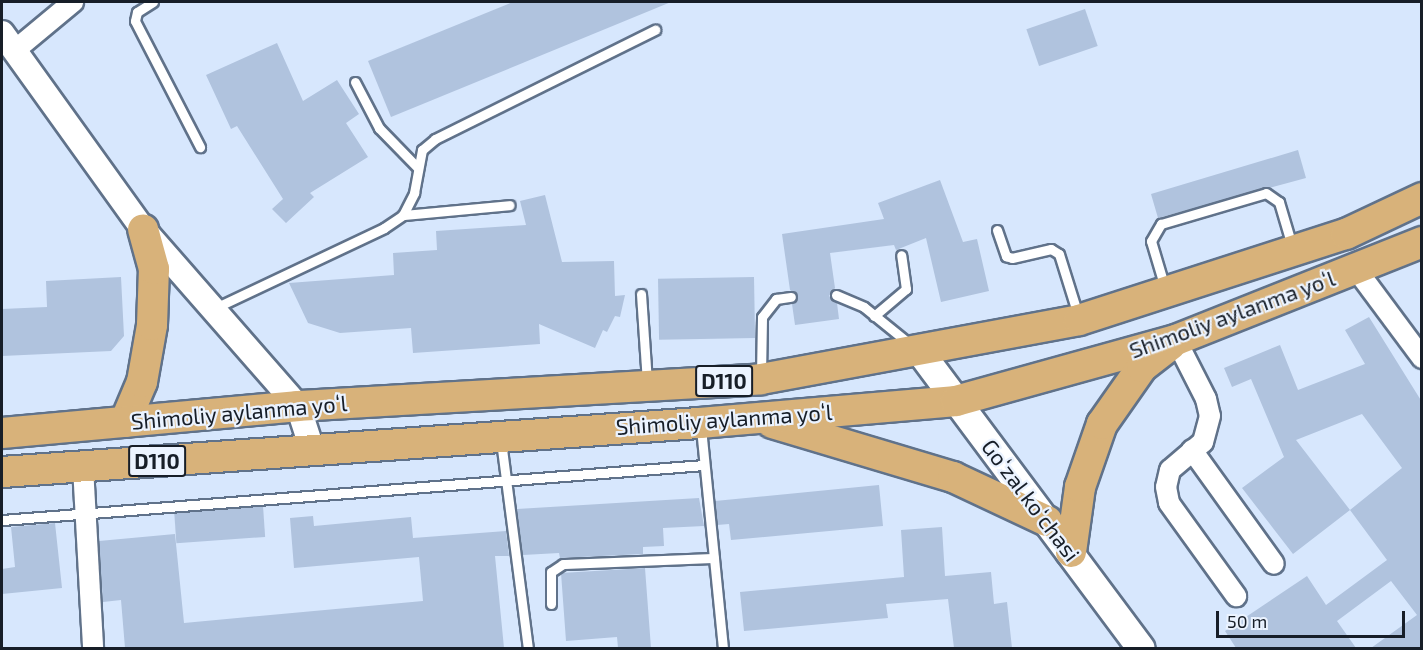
<!DOCTYPE html>
<meta charset="utf-8">
<style>
body{margin:0}
#map{position:relative;width:1423px;height:650px;overflow:hidden;background:#d7e7fd;font-family:"Exo 2",sans-serif}
div>[style]{position:absolute}
.building>*{inset:0;background:#b0c3de;transform-origin:0 0}
.roads{filter:drop-shadow(2px 0 #60728a) drop-shadow(-2px 0 #60728a) drop-shadow(0 2px #60728a) drop-shadow(0 -2px #60728a)}
.service>*{height:9px;margin:-4.5px;padding:0 4.5px;transform-origin:4.5px;border-radius:4.5px;background:#fff}
.minor>*{height:20px;margin:-10px;padding:0 10px;transform-origin:10px;border-radius:10px;background:#fff}
.tertiary>*{height:24px;margin:-12px;padding:0 12px;transform-origin:12px;border-radius:12px;background:#fff}
.secondary>*{height:27px;margin:-13.5px;padding:0 13.5px;transform-origin:13.5px;border-radius:13.5px;background:#fff}
.primary>*{height:30px;margin:-15px;padding:0 15px;transform-origin:15px;border-radius:15px;background:#d8b27a}
span{translate:-50% -50%;white-space:nowrap;text-align:center;line-height:1.15;-webkit-text-stroke:4.5px #ebf3ff;paint-order:stroke}
.shield-label span{padding:2px 4px;background:#ebf3ff;border:2px solid;border-radius:4px;-webkit-text-stroke-width:0}
.shield-label{font-size:21px;color:#171e28;font-weight:700}
.street-label{font-size:22px;color:#171e28}
.frame{position:absolute;inset:0;border:3px solid #171e28;pointer-events:none}
.scale{position:absolute;left:1216px;top:611px;width:189px;height:27px;box-sizing:border-box;border:3px solid #171e28;border-top:0;padding-left:8px;font-size:18px;line-height:21px;white-space:nowrap;color:#171e28;-webkit-text-stroke:4px #ebf3ff;paint-order:stroke}
</style>
<div id="map">
<div class="building">
<i style="clip-path:polygon(513px 2px,671px 2px,391px 117px,368px 61px)"></i>
<i style="left:1085px;top:9px;width:39px;height:62px;rotate:71deg"></i>
<i style="clip-path:polygon(277px 43px,303px 101px,337px 80px,359px 114px,346px 123px,368px 157px,310px 193px,314px 197px,286px 223px,272px 209px,283px 199px,237px 126px,231px 129px,206px 75px)"></i>
<i style="clip-path:polygon(1298px 150px,1306px 178px,1158px 218px,1151px 194px)"></i>
<i style="clip-path:polygon(940px 180px,963px 242px,977px 239px,989px 291px,941px 302px,926px 238px,896px 250px,894px 245px,830px 253px,835px 288px,829px 296px,837px 303px,839px 319px,795px 325px,792px 304px,798px 296px,790px 290px,782px 234px,884px 219px,878px 203px)"></i>
<i style="clip-path:polygon(545px 195px,562px 262px,614px 261px,615px 296px,625px 295px,620px 317px,615px 316px,607px 332px,603px 330px,595px 348px,539px 324px,540px 344px,413px 353px,411px 328px,340px 333px,308px 323px,289px 283px,394px 275px,393px 253px,437px 250px,436px 231px,526px 225px,520px 201px)"></i>
<i style="clip-path:polygon(121px 277px,124px 336px,111px 351px,2px 356px,2px 309px,47px 307px,46px 281px)"></i>
<i style="left:754px;top:277px;width:61px;height:96px;rotate:89deg"></i>
<i style="clip-path:polygon(evenodd,1369px 317px,1422px 402px,1422px 648px,1371px 648px,1417px 615px,1391px 581px,1337px 621px,1356px 648px,1236px 648px,1225px 631px,1307px 576px,1326px 605px,1387px 560px,1350px 510px,1293px 554px,1242px 488px,1284px 457px,1251px 379px,1232px 387px,1224px 368px,1280px 345px,1298px 390px,1365px 364px,1345px 330px,1369px 317px,1362px 414px,1402px 468px,1350px 510px,1296px 440px,1362px 414px)"></i>
<i style="clip-path:polygon(879px 485px,883px 526px,731px 540px,729px 524px,717px 525px,715px 501px)"></i>
<i style="clip-path:polygon(699px 498px,704px 526px,663px 528px,664px 546px,643px 547px,643px 554px,560px 558px,559px 553px,523px 555px,517px 509px)"></i>
<i style="left:263px;top:506px;width:31px;height:89px;rotate:86deg"></i>
<i style="clip-path:polygon(313px 516px,314px 526px,411px 517px,413px 538px,506px 531px,509px 556px,495px 556px,504px 648px,125px 648px,121px 600px,103px 602px,99px 541px,175px 534px,184px 623px,423px 601px,419px 557px,294px 568px,290px 518px)"></i>
<i style="clip-path:polygon(55px 523px,62px 588px,2px 594px,2px 569px,15px 567px,11px 527px)"></i>
<i style="clip-path:polygon(942px 527px,945px 576px,991px 572px,994px 604px,1007px 602px,1012px 648px,954px 648px,948px 599px,886px 604px,888px 618px,744px 631px,740px 592px,904px 577px,901px 530px)"></i>
<i style="clip-path:polygon(645px 568px,651px 648px,618px 648px,617px 637px,566px 641px,561px 573px)"></i>
</div>
<div class="roads">
<div class="service">
<i style="left:153px;top:2px;width:19px;rotate:148deg"></i>
<i style="left:137px;top:12px;width:9px;rotate:103deg"></i>
<i style="left:135px;top:21px;width:142px;rotate:62.7deg"></i>
<i style="left:355px;top:82px;width:52px;rotate:62.4deg"></i>
<i style="left:379px;top:128px;width:56px;rotate:45.7deg"></i>
<i style="left:403px;top:215px;width:107px;rotate:-5.3deg"></i>
<i style="left:997px;top:230px;width:28px;rotate:71deg"></i>
<i style="left:1006px;top:256px;width:6px;rotate:18deg"></i>
<i style="left:1012px;top:258px;width:40px;rotate:-13deg"></i>
<i style="left:1051px;top:249px;width:9px;rotate:32deg"></i>
<i style="left:1059px;top:254px;width:64px;rotate:72.7deg"></i>
<i style="left:1165px;top:288px;width:49px;rotate:-106.6deg"></i>
<i style="left:1151px;top:241px;width:20px;rotate:-60deg"></i>
<i style="left:1161px;top:224px;width:109px;rotate:-16.4deg"></i>
<i style="left:1266px;top:193px;width:16px;rotate:35deg"></i>
<i style="left:1279px;top:202px;width:46px;rotate:73.5deg"></i>
<i style="left:641px;top:294px;width:87px;rotate:86.1deg"></i>
<i style="left:836px;top:295px;width:30px;rotate:23deg"></i>
<i style="left:864px;top:307px;width:60px;rotate:39deg"></i>
<i style="left:215px;top:308px;width:187px;rotate:-25.3deg"></i>
<i style="left:384px;top:228px;width:23px;rotate:-34deg"></i>
<i style="left:403px;top:215px;width:25px;rotate:-63deg"></i>
<i style="left:414px;top:193px;width:44px;rotate:-79.5deg"></i>
<i style="left:422px;top:150px;width:17px;rotate:-40deg"></i>
<i style="left:435px;top:139px;width:246px;rotate:-26.4deg"></i>
<i style="left:874px;top:316px;width:42px;rotate:-40.2deg"></i>
<i style="left:906px;top:289px;width:34px;rotate:-98deg"></i>
<i style="left:761px;top:375px;width:58px;rotate:-89deg"></i>
<i style="left:762px;top:317px;width:23px;rotate:-52deg"></i>
<i style="left:776px;top:299px;width:15px;rotate:-8deg"></i>
<i style="left:701px;top:428px;width:221px;rotate:84.3deg"></i>
<i style="left:501px;top:441px;width:209px;rotate:82.6deg"></i>
<i style="left:2px;top:520px;width:704px;rotate:-4.48deg"></i>
<i style="left:551px;top:604px;width:32px;rotate:-90deg"></i>
<i style="left:551px;top:572px;width:14px;rotate:-34deg"></i>
<i style="left:563px;top:564px;width:151px;rotate:-2.3deg"></i>
</div>
<div class="minor">
<i style="left:14px;top:51px;width:77px;rotate:-39.7deg"></i>
<i style="left:1356px;top:269px;width:111px;rotate:53.4deg"></i>
<i style="left:1176px;top:340px;width:66px;rotate:63deg"></i>
<i style="left:1206px;top:399px;width:17px;rotate:77deg"></i>
<i style="left:1210px;top:416px;width:27px;rotate:105deg"></i>
<i style="left:1203px;top:442px;width:43px;rotate:139.7deg"></i>
<i style="left:1170px;top:470px;width:17px;rotate:103deg"></i>
<i style="left:1166px;top:487px;width:16px;rotate:79deg"></i>
<i style="left:1169px;top:503px;width:115px;rotate:54.2deg"></i>
<i style="left:1192px;top:450px;width:140px;rotate:54.3deg"></i>
<i style="left:83px;top:467px;width:181px;rotate:86.8deg"></i>
</div>
<div class="tertiary">
<i style="left:2px;top:33px;width:241px;rotate:54.3deg"></i>
<i style="left:143px;top:229px;width:235px;rotate:48.8deg"></i>
<i style="left:298px;top:406px;width:45px;rotate:72deg"></i>
</div>
<div class="secondary">
<i style="left:920px;top:352px;width:369px;rotate:53.3deg"></i>
</div>
<div class="primary">
<i style="left:125px;top:422px;width:43px;rotate:-67deg"></i>
<i style="left:142px;top:382px;width:58px;rotate:-80deg"></i>
<i style="left:152px;top:325px;width:56px;rotate:-88deg"></i>
<i style="left:154px;top:269px;width:41px;rotate:-105.4deg"></i>
<i style="left:772px;top:423px;width:189px;rotate:16.6deg"></i>
<i style="left:953px;top:477px;width:104px;rotate:25.1deg"></i>
<i style="left:2px;top:433px;width:297px;rotate:-5.2deg"></i>
<i style="left:298px;top:406px;width:464px;rotate:-3.3deg"></i>
<i style="left:761px;top:379px;width:323px;rotate:-10.5deg"></i>
<i style="left:1079px;top:320px;width:281px;rotate:-17.9deg"></i>
<i style="left:1346px;top:234px;width:84px;rotate:-25.3deg"></i>
<i style="left:2px;top:472px;width:700px;rotate:-4.02deg"></i>
<i style="left:700px;top:423px;width:257px;rotate:-4.9deg"></i>
<i style="left:956px;top:401px;width:228px;rotate:-15.5deg"></i>
<i style="left:1176px;top:340px;width:265px;rotate:-21.7deg"></i>
<i style="left:1071px;top:552px;width:66px;rotate:-82.1deg"></i>
<i style="left:1080px;top:487px;width:67px;rotate:-70.8deg"></i>
<i style="left:1102px;top:424px;width:70px;rotate:-54.9deg"></i>
<i style="left:1142px;top:367px;width:36px;rotate:-38deg"></i>
</div>
</div>
<div class="shield-label">
<span style="left:724px;top:381px">D110</span>
<span style="left:157px;top:461px">D110</span>
</div>
<div class="street-label">
<span style="left:1232px;top:314px;rotate:-20deg">Shimoliy aylanma yoʻl</span>
<span style="left:239px;top:412px;rotate:-5deg">Shimoliy aylanma yoʻl</span>
<span style="left:724px;top:419px;rotate:-4deg">Shimoliy aylanma yoʻl</span>
<span style="left:1031px;top:500px;rotate:53deg">Goʻzal koʻchasi</span>
</div>
<div class="frame"></div>
<div class="scale">50 m</div>
</div>
